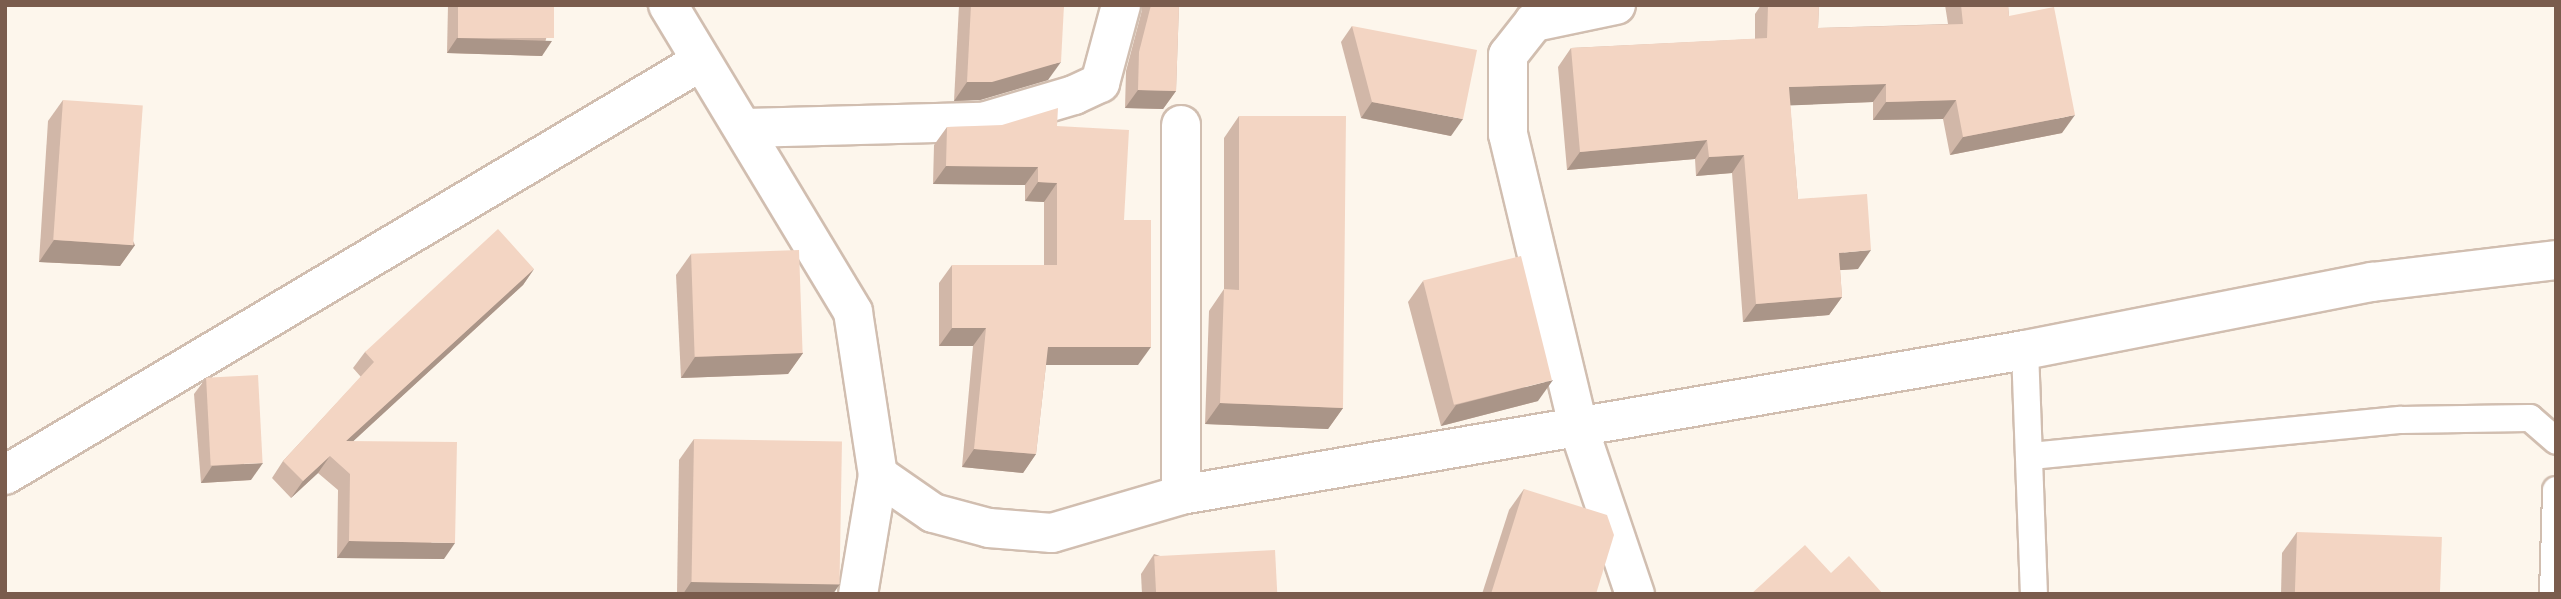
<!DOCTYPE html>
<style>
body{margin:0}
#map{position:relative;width:2561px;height:599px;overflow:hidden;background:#fdf6ec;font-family:"Sofia Sans Condensed",sans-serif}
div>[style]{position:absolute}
.roads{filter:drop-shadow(2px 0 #d1beb0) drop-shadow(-2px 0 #d1beb0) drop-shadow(0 2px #d1beb0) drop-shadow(0 -2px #d1beb0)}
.service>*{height:26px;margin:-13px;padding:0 13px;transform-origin:13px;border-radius:13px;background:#fff}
.minor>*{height:38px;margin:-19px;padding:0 19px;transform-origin:19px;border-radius:19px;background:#fff}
.wall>*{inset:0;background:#d1b7a8}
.shaded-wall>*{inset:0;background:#aa9588}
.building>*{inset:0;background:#f3d5c3;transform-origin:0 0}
span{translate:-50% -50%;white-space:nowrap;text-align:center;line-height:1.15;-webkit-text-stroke:6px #fffaf3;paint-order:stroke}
.frame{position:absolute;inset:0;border:7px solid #7a5c4d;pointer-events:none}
</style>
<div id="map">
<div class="roads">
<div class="service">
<i style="left:2025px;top:350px;width:244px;rotate:87.9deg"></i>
<i style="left:2031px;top:456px;width:372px;rotate:-5.6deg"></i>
<i style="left:2401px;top:420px;width:129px;rotate:-0.9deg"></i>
<i style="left:2530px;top:418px;width:35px;rotate:41deg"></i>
<i style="left:2553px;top:594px;width:104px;rotate:-88.3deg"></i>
</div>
<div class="minor">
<i style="left:668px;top:5px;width:358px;rotate:58.9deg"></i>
<i style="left:853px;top:312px;width:165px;rotate:81.3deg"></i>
<i style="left:878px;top:475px;width:121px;rotate:99.5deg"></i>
<i style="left:1616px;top:5px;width:84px;rotate:168.3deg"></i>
<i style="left:1534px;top:22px;width:42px;rotate:128.2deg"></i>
<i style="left:1508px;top:55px;width:79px;rotate:90deg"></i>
<i style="left:1508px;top:134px;width:303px;rotate:76.5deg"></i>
<i style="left:1579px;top:429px;width:174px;rotate:71.3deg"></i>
<i style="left:1181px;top:125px;width:370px;rotate:90deg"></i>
<i style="left:746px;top:128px;width:237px;rotate:-1.5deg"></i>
<i style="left:983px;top:122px;width:95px;rotate:-16.5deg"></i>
<i style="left:1074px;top:95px;width:29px;rotate:-25deg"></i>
<i style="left:1100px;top:83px;width:81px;rotate:-74.9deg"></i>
<i style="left:5px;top:475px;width:806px;rotate:-30.73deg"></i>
<i style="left:878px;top:475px;width:67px;rotate:34.6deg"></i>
<i style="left:933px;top:513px;width:58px;rotate:15deg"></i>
<i style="left:989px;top:528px;width:63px;rotate:4.5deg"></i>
<i style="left:1052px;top:533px;width:134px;rotate:-16.4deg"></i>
<i style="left:1181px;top:495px;width:856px;rotate:-9.75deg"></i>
<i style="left:2025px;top:350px;width:354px;rotate:-11.1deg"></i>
<i style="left:2372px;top:282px;width:185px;rotate:-6.8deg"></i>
</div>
</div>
<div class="wall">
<i style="clip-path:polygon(448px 5px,554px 5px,542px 56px,447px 53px)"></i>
<i style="clip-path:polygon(959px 5px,1064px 5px,1048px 80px,980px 100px,954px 101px)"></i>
<i style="clip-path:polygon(1141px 5px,1179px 5px,1176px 91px,1163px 109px,1125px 108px,1126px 71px,1142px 10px)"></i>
<i style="clip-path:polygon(1761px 5px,1819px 5px,1818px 28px,1948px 24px,1945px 5px,2008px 5px,2009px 16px,2062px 133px,1950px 155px,1943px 119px,1873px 120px,1873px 102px,1790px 105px,1798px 199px,1858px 269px,1840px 270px,1842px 297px,1829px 315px,1743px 322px,1732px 173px,1696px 176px,1695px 159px,1567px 170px,1558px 67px,1571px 48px,1755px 39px,1755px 14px)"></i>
<i style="clip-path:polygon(1352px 26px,1451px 136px,1361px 118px,1341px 42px)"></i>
<i style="clip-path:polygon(63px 100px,135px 245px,120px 266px,39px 262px,48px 121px)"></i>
<i style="clip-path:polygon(1239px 116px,1343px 408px,1328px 429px,1205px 424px,1209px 311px,1224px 289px,1224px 138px)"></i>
<i style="clip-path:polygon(1057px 126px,1124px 220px,1138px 365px,1046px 365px,1036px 454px,1023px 473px,962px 467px,973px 346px,939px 346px,939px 283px,952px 265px,1044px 265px,1044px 202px,1025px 201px,1025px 185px,933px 184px,934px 145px,947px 127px)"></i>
<i style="clip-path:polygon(691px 254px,803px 353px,788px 374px,681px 378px,676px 275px)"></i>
<i style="clip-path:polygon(534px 269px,523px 285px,353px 441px,444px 559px,337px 558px,338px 490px,318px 473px,291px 498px,272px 478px,283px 461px,361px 377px,353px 368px,365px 352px)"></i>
<i style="clip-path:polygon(1423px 281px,1538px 401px,1441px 426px,1408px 302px)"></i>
<i style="clip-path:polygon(206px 378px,251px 480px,201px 483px,194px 394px)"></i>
<i style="clip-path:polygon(694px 439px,833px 594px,677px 594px,679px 460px)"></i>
<i style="clip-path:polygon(1524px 489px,1596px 594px,1482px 594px,1509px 510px)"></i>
<i style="clip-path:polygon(2297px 532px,2441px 594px,2281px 594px,2282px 553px)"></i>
<i style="clip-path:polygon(1154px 554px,1277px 594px,1142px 594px,1141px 574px)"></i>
</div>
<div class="shaded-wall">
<i style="clip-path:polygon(457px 38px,552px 41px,542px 56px,447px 53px)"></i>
<i style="clip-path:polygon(1061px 62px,1048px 80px,980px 100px,954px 101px,967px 82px)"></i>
<i style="clip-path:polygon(1886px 84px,1873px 102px,1776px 106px,1789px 87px)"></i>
<i style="clip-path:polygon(1138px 90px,1176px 91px,1163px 109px,1125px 108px)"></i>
<i style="clip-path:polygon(1956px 100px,1943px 119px,1873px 120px,1886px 102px)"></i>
<i style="clip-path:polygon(1372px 102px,1463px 119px,1451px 136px,1361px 118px)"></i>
<i style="clip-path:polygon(2075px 115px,2062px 133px,1950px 155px,1963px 137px)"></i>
<i style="clip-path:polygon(1707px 140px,1695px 159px,1567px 170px,1580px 152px)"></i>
<i style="clip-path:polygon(1744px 155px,1732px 173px,1696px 176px,1709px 157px)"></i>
<i style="clip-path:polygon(946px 166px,1038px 167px,1025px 185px,933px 184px)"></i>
<i style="clip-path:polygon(1038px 182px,1057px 183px,1044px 202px,1025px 201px)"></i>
<i style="clip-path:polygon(54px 240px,135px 245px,120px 266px,39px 262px)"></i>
<i style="clip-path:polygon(1871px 250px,1858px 269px,1826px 271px,1839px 253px)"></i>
<i style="clip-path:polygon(534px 269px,523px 285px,335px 458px,346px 441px)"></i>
<i style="clip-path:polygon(1842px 297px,1829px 315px,1743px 322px,1756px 304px)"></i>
<i style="clip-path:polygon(952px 328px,986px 328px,973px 346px,939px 346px)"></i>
<i style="clip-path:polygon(1048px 347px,1151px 347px,1138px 365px,1035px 365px)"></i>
<i style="clip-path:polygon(803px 353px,788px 374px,681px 378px,695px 357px)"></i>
<i style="clip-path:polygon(1553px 380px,1538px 401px,1441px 426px,1456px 405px)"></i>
<i style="clip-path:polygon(1220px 403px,1343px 408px,1328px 429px,1205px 424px)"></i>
<i style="clip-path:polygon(974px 449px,1036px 454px,1023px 473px,962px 467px)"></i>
<i style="clip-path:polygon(330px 456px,318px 473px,291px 498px,303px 481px)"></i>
<i style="clip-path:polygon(263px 463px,251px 480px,201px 483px,212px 466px)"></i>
<i style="clip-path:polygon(349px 541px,455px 543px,444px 559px,337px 558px)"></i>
<i style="clip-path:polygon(691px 582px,840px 584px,833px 594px,683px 594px)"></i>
</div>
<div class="building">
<i style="left:458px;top:5px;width:96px;height:33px"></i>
<i style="clip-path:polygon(971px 5px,1064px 5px,1061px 62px,992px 82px,967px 82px)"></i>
<i style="clip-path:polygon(1151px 5px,1179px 5px,1176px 91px,1138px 90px,1139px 52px)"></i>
<i style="clip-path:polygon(1768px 5px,1819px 5px,1818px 28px,1963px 24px,1961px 5px,2008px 5px,2009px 16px,2054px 7px,2075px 115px,1963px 137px,1956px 100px,1886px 102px,1886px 84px,1789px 87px,1798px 199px,1867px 194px,1871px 250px,1839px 253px,1842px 297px,1756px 304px,1744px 155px,1709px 157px,1707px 140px,1580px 152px,1571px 48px,1767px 38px)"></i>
<i style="clip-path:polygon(1352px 26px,1477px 50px,1463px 119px,1372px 102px)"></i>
<i style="left:63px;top:100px;width:80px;height:140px;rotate:4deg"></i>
<i style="clip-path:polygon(1058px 108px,1057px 126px,1129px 130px,1124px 220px,1151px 220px,1151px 347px,1048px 347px,1036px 454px,974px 449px,986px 328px,952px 328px,952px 265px,1057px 265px,1057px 183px,1038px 182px,1038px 167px,946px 166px,947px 127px,1002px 125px)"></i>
<i style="clip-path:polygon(1239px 116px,1346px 116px,1343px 408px,1220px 403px,1224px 289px,1239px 290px)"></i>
<i style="clip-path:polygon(498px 229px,534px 269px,346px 441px,457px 442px,455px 543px,349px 541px,350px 474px,330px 456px,303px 481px,283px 461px,374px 362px,365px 352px)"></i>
<i style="left:799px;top:250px;width:103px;height:108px;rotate:88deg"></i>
<i style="left:1521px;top:256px;width:128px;height:101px;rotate:76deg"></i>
<i style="left:258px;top:375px;width:88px;height:52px;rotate:87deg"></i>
<i style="left:694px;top:439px;width:148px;height:143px;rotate:1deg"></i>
<i style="clip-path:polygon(1524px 489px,1607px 515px,1614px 535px,1596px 594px,1491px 594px)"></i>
<i style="left:2297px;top:532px;width:145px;height:62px;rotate:2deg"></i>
<i style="clip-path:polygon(1805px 545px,1831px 573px,1849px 556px,1883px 594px,1751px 594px)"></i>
<i style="left:1275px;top:550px;width:44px;height:121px;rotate:87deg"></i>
</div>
<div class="frame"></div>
</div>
